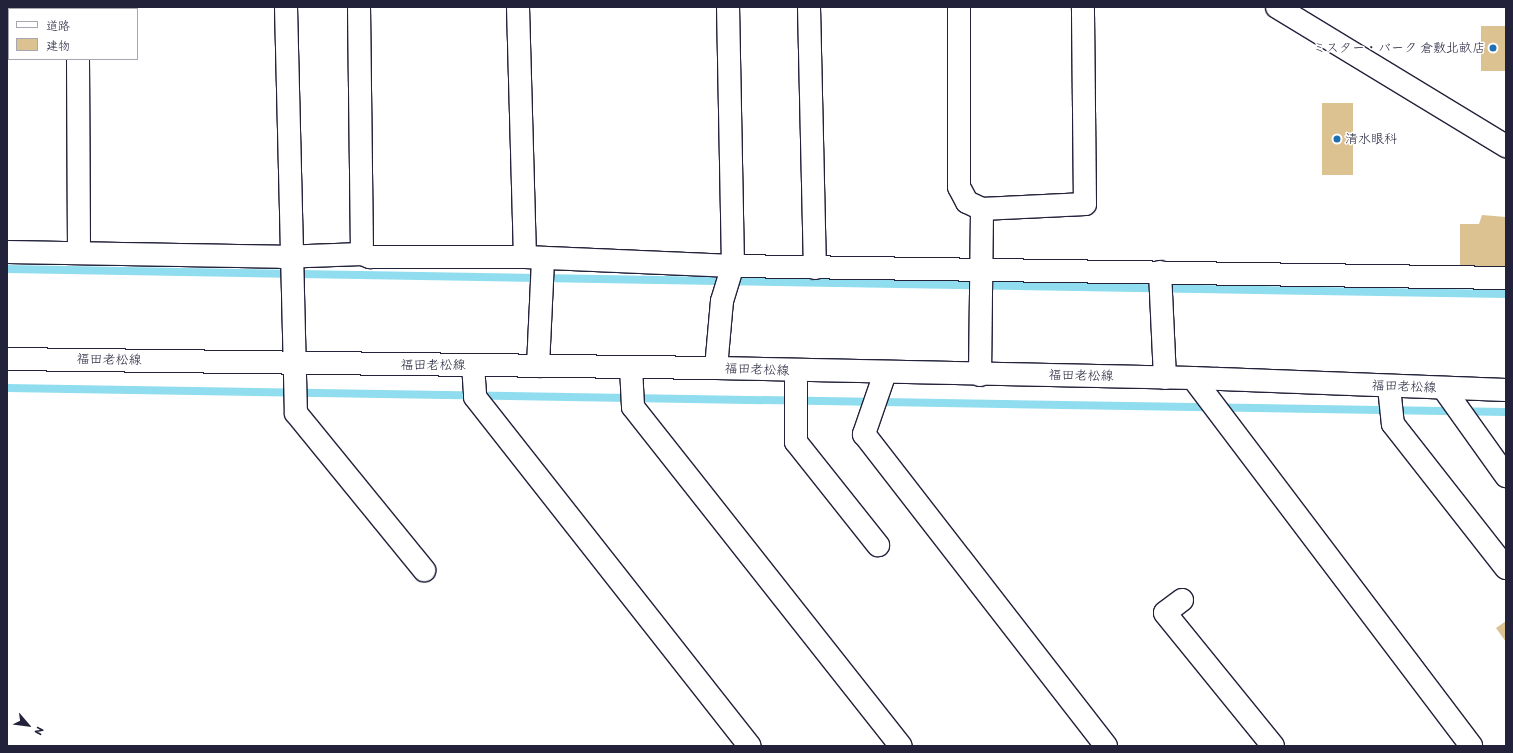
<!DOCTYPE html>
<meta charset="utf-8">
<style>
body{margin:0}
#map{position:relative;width:1513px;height:753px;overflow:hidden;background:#fff;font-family:Itim,"Klee One",sans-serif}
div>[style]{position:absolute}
.stream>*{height:8px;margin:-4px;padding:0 4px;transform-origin:4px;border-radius:4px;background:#8fddee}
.building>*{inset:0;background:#dcc191;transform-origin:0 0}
.roads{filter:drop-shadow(1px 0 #22223b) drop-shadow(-1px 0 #22223b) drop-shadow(0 1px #22223b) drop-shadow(0 -1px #22223b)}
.minor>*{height:22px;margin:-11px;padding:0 11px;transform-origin:11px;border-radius:11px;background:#fff}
.tertiary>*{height:22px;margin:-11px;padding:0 11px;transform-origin:11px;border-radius:11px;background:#fff}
.secondary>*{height:22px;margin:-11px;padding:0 11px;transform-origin:11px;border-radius:11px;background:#fff}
.dots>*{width:11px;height:11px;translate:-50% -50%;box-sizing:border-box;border:2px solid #fff;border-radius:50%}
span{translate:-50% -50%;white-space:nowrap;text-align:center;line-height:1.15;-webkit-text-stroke:3px #fff;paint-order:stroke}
.poi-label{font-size:13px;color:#22223b}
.right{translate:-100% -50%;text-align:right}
.left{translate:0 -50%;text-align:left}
.street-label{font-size:13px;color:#22223b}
.frame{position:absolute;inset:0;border:8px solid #22223b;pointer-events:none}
.legend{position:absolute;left:8px;top:8px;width:130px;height:52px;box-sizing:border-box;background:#fff;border:1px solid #a7a7b1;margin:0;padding:5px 7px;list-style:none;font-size:12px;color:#22223b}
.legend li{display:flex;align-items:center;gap:8px;height:20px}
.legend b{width:20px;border:1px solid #a7a7b1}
.north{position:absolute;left:8px;top:705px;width:40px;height:40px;-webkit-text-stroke:3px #fff;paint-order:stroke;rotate:118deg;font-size:11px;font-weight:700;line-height:16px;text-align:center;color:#22223b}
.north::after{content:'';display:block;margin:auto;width:14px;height:18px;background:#22223b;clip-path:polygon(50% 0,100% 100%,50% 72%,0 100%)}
</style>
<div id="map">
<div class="stream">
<i style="left:7px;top:269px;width:1499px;rotate:0.96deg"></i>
<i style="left:7px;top:388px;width:1499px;rotate:0.92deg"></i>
</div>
<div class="building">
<i style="left:1481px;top:26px;width:25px;height:45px"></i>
<i style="left:1322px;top:103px;width:31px;height:72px"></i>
<i style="clip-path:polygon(1482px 215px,1506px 217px,1506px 273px,1460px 272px,1460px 224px,1479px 224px)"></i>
<i style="clip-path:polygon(1506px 621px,1506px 642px,1496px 628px)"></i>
</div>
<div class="roads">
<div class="minor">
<i style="left:77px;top:7px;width:2px;rotate:90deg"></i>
<i style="left:286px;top:7px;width:406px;rotate:88.6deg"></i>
<i style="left:296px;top:413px;width:203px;rotate:50.8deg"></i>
<i style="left:359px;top:7px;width:247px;rotate:89.3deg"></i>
<i style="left:518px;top:7px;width:250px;rotate:88.4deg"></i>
<i style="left:809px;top:7px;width:261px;rotate:88.7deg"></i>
<i style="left:959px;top:7px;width:180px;rotate:90deg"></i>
<i style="left:959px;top:187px;width:17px;rotate:62deg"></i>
<i style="left:967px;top:202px;width:17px;rotate:25deg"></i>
<i style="left:982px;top:209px;width:103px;rotate:-2.8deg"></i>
<i style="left:1085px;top:204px;width:197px;rotate:-90.6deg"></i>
<i style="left:78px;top:59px;width:194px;rotate:89.7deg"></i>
<i style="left:7px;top:252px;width:274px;rotate:1deg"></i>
<i style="left:281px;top:257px;width:81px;rotate:-2.1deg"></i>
<i style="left:362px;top:254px;width:9px;rotate:21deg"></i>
<i style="left:370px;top:257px;width:155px"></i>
<i style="left:525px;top:257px;width:208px;rotate:2.5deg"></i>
<i style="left:733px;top:266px;width:773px;rotate:0.89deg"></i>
<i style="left:1160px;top:272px;width:106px;rotate:87.3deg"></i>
<i style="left:473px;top:365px;width:32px;rotate:86deg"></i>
<i style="left:475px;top:397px;width:444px;rotate:51.8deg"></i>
<i style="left:538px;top:366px;width:108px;rotate:-87.3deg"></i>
<i style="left:631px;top:367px;width:40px;rotate:87.1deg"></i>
<i style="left:633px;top:407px;width:432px;rotate:51.7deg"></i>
<i style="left:716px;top:368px;width:67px;rotate:-84.9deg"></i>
<i style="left:722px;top:301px;width:37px;rotate:-73deg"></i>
<i style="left:733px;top:266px;width:259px;rotate:-91.1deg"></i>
<i style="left:796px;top:371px;width:71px;rotate:90deg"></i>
<i style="left:796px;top:442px;width:132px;rotate:51.5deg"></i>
<i style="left:885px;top:373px;width:65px;rotate:109deg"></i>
<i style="left:864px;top:434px;width:395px;rotate:52.2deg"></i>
<i style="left:980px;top:375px;width:166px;rotate:-89.3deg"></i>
<i style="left:1193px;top:378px;width:461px;rotate:52.9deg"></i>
<i style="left:1389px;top:387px;width:37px;rotate:84deg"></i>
<i style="left:1393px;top:424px;width:183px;rotate:51.9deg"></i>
<i style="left:1444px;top:389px;width:107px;rotate:54.5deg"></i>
<i style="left:1182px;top:600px;width:21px;rotate:143deg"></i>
<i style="left:1165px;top:613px;width:171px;rotate:50.9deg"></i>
</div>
<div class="tertiary">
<i style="left:1277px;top:7px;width:268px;rotate:31.3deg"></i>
</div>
<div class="secondary">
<i style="left:7px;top:359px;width:709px;rotate:0.73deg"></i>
<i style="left:716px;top:368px;width:477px;rotate:1.2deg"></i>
<i style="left:1193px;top:378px;width:313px;rotate:2.2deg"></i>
</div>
</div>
<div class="dots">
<i style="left:1493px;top:48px;background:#1f6fb2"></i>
<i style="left:1337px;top:139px;background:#1f6fb2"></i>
</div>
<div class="poi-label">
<span class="right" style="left:1485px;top:48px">ミスター・バーク 倉敷北畝店</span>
<span class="left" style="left:1345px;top:139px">清水眼科</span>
</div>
<div class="street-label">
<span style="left:109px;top:360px;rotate:1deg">福田老松線</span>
<span style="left:433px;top:365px">福田老松線</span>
<span style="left:757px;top:370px;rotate:2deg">福田老松線</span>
<span style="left:1081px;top:376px;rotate:1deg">福田老松線</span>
<span style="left:1404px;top:387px;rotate:2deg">福田老松線</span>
</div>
<div class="frame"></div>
<ul class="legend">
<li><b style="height:5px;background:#fff"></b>道路</li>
<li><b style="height:11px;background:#dcc191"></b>建物</li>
</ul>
<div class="north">N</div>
</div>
